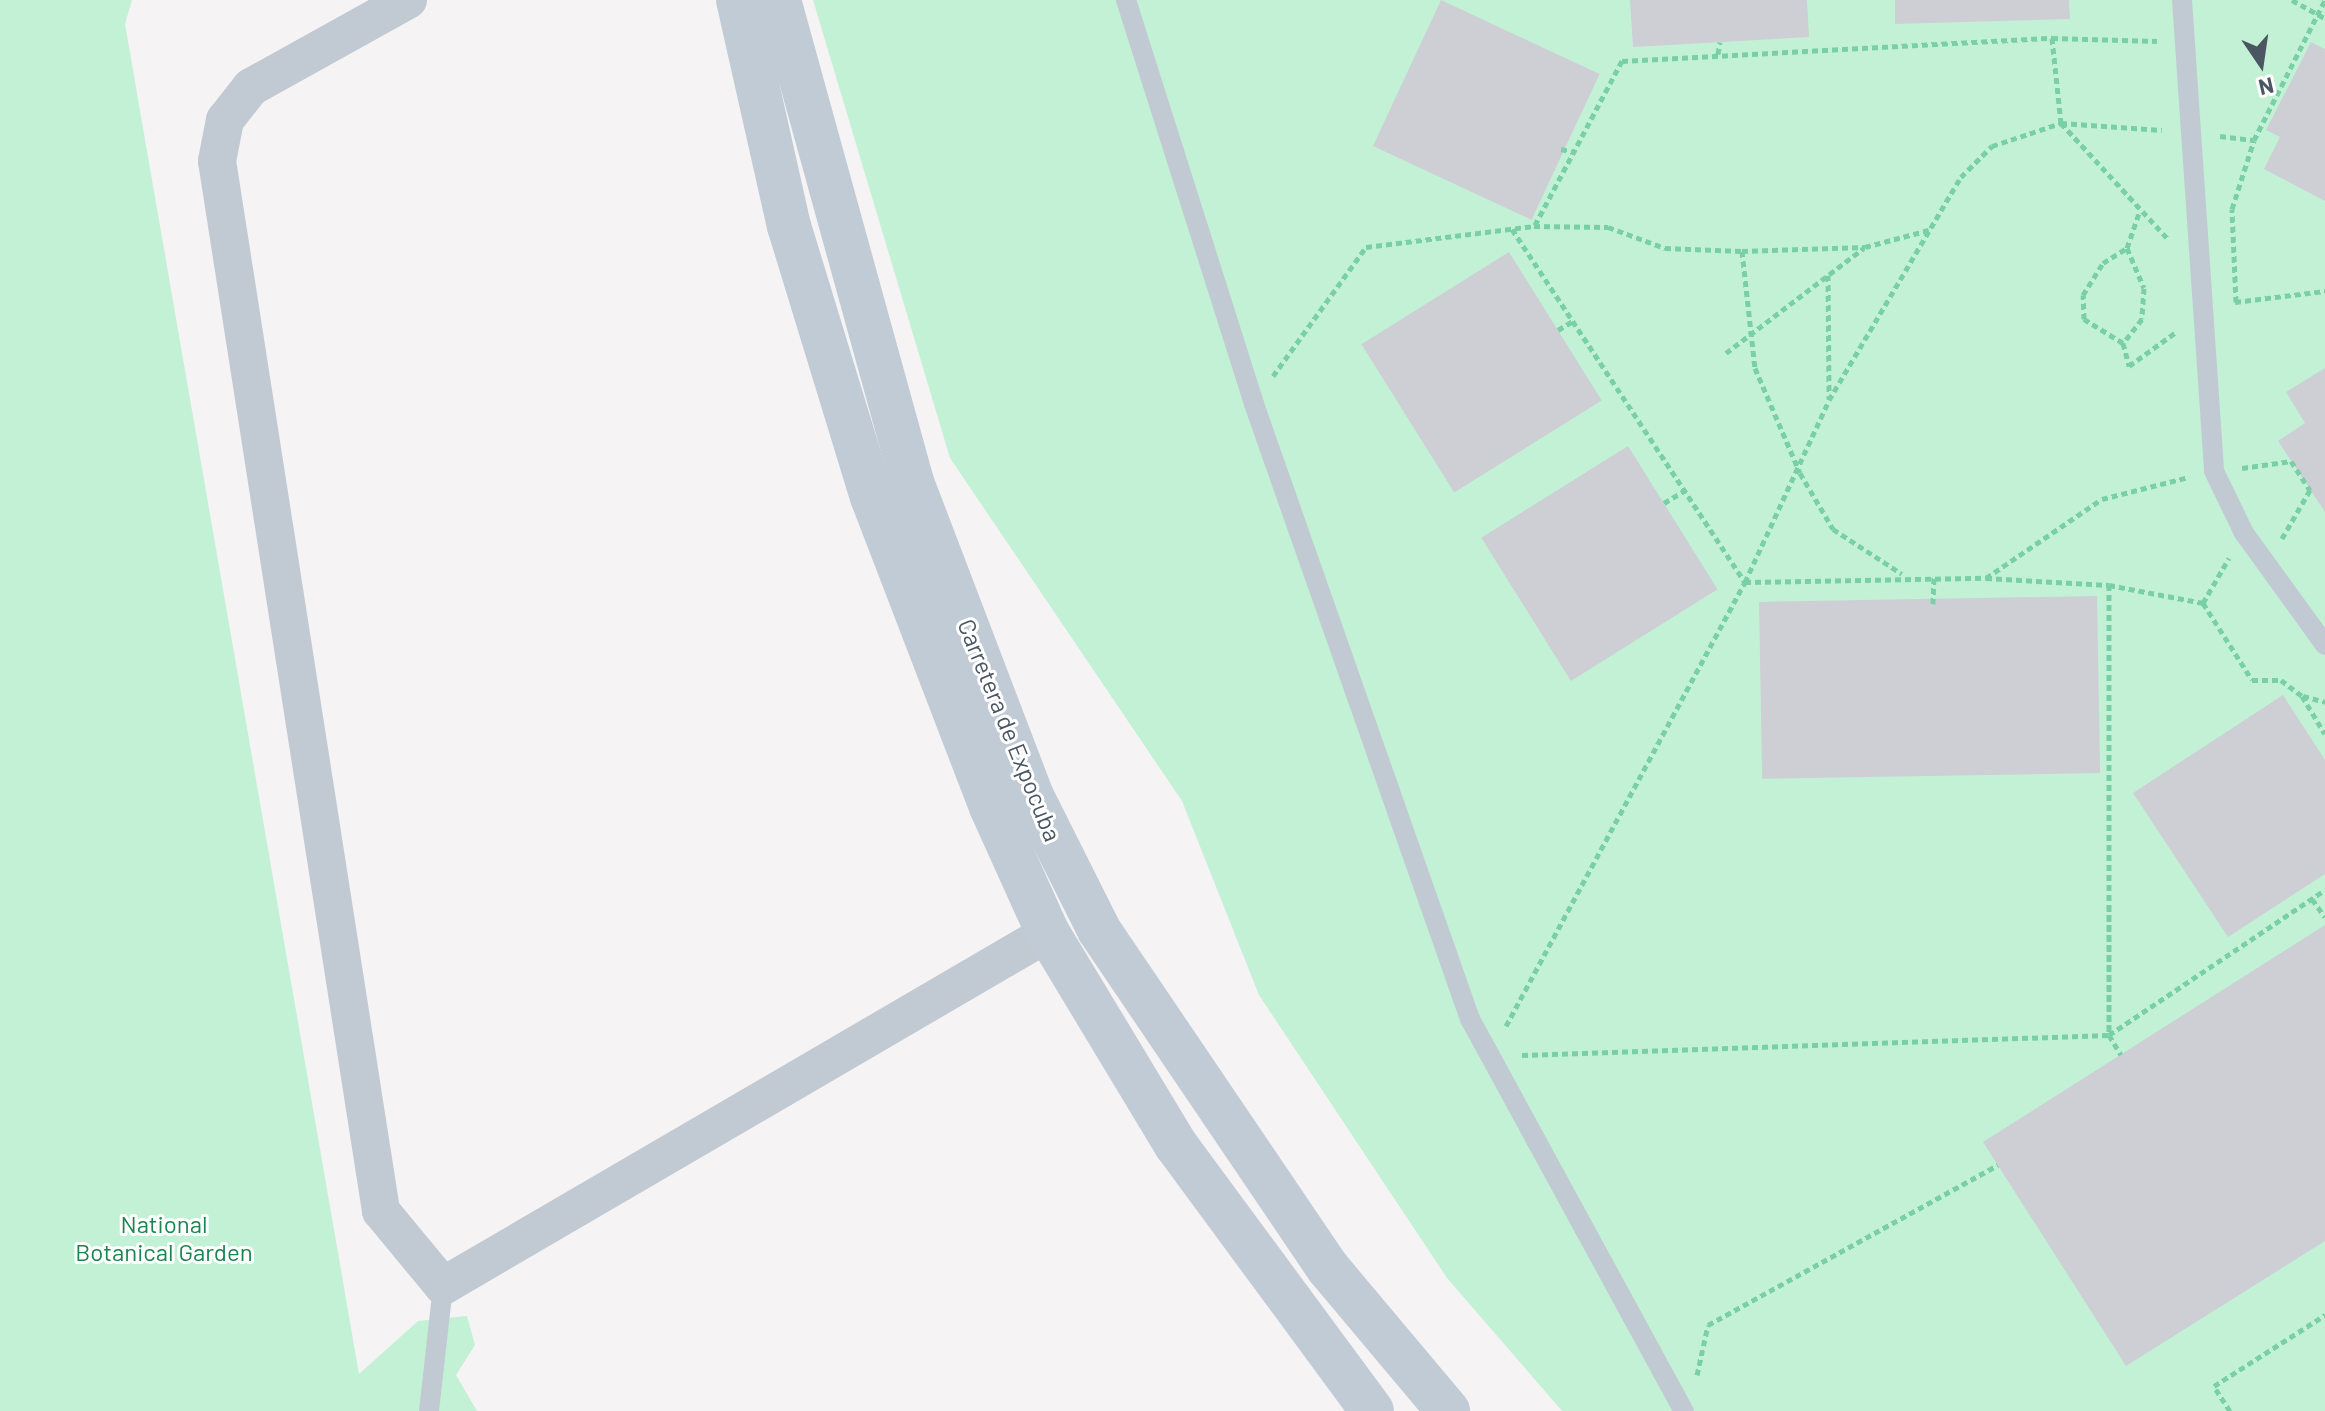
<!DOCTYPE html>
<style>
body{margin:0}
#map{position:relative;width:2325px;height:1411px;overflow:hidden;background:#f5f3f3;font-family:Barlow,sans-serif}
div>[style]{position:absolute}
.green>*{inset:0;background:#c3f1d5}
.building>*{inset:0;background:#cdcfd5;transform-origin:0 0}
.path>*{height:5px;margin-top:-2.5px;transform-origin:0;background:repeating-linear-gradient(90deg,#7ad0a6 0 6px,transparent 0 10px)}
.service>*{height:20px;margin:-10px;padding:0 10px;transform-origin:10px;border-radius:10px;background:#c1cad2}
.minor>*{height:38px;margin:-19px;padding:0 19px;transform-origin:19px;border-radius:19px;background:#c1cad2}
.secondary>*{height:44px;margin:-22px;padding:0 22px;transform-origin:22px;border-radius:22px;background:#c1cbd6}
span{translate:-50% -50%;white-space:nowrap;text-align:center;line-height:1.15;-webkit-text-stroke:6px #fff;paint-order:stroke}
.street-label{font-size:24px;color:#4a5661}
.park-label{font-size:24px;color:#17864f}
.north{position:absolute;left:2221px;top:24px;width:80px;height:80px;-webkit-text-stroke:6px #fff;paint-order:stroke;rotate:167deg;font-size:22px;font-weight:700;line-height:32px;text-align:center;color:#4a5661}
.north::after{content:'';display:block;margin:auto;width:28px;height:36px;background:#4a5661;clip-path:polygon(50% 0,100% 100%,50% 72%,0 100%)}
</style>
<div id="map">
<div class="green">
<i style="clip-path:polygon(0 0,132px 0,125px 24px,359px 1374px,418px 1321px,467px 1316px,475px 1345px,456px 1375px,477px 1411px,0 1411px)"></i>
<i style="clip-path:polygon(813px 0,2325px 0,2325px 1411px,1562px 1411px,1447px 1278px,1259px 995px,1182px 801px,950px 458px)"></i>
</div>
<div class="building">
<i style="left:1441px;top:0;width:175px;height:161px;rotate:25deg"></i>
<i style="clip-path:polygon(1630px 0,1807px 0,1809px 37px,1633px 47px)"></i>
<i style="clip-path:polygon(1895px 0,2069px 0,2070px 19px,1895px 24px)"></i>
<i style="clip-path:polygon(2311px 42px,2325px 49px,2325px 201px,2264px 169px,2280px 137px,2266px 130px)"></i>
<i style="left:1509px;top:252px;width:175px;height:174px;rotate:58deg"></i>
<i style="clip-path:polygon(2325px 368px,2325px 512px,2278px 441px,2305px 423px,2286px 392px)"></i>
<i style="left:1628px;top:446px;width:169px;height:173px;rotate:58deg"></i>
<i style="left:2097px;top:596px;width:177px;height:338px;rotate:89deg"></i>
<i style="clip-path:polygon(2283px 695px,2325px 760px,2325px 874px,2228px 937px,2133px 793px)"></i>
<i style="clip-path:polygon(2325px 925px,2325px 1241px,2126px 1366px,1983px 1142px)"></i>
</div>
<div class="path">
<i style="left:2292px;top:0;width:38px;rotate:29deg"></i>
<i style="left:2052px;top:38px;width:85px;rotate:84deg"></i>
<i style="left:2061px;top:123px;width:158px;rotate:47.3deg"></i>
<i style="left:1718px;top:54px;width:12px;rotate:-81deg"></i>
<i style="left:2220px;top:136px;width:34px;rotate:7deg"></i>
<i style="left:1561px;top:149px;width:12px;rotate:14deg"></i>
<i style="left:1535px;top:225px;width:186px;rotate:-62.1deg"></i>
<i style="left:1622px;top:61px;width:431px;rotate:-3.1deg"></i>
<i style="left:2052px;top:38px;width:105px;rotate:1.6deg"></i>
<i style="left:1512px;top:229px;width:423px;rotate:56.6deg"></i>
<i style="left:1745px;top:582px;width:241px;rotate:-1deg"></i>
<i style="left:1986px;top:578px;width:123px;rotate:3.3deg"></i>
<i style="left:2109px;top:585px;width:96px;rotate:10.8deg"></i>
<i style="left:2203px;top:603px;width:91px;rotate:57.5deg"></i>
<i style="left:2252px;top:680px;width:29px"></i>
<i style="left:2281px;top:680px;width:26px;rotate:37deg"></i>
<i style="left:2302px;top:696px;width:44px;rotate:58.8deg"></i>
<i style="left:2127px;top:248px;width:43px;rotate:67deg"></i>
<i style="left:2144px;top:288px;width:31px;rotate:94deg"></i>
<i style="left:2142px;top:319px;width:31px;rotate:128deg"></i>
<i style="left:2123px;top:343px;width:46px;rotate:-148.4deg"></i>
<i style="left:2084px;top:319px;width:24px;rotate:-92deg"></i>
<i style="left:2083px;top:295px;width:38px;rotate:-58deg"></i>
<i style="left:2103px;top:263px;width:28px;rotate:-32deg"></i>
<i style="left:2127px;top:248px;width:37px;rotate:-71deg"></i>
<i style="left:1742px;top:251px;width:118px;rotate:83.7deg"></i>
<i style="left:1755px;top:368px;width:114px;rotate:66.8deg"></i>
<i style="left:1800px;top:473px;width:65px;rotate:59.5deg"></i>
<i style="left:1833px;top:529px;width:82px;rotate:33.1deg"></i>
<i style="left:1828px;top:275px;width:124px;rotate:89.5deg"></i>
<i style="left:2235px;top:302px;width:91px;rotate:-7deg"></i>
<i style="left:2236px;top:302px;width:93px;rotate:-92.5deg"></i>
<i style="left:2232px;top:209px;width:72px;rotate:-72.3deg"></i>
<i style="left:2254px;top:140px;width:157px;rotate:-63.1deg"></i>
<i style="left:1558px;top:330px;width:17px;rotate:-31deg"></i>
<i style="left:2123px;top:343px;width:24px;rotate:75deg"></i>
<i style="left:2129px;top:366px;width:58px;rotate:-35.9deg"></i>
<i style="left:1726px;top:353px;width:173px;rotate:-37.3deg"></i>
<i style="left:1273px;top:376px;width:159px;rotate:-54.2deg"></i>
<i style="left:1366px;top:247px;width:169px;rotate:-7.1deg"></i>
<i style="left:1534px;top:226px;width:74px;rotate:0.8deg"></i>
<i style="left:1608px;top:227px;width:61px;rotate:20.2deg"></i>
<i style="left:1665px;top:248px;width:77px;rotate:2.2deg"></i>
<i style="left:1742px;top:251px;width:123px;rotate:-1.9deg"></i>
<i style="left:1865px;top:247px;width:66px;rotate:-14.9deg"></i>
<i style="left:2242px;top:468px;width:49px;rotate:-8.1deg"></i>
<i style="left:2291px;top:461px;width:35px;rotate:57deg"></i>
<i style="left:2310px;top:490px;width:58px;rotate:120.1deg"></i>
<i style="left:1664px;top:503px;width:23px;rotate:-31deg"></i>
<i style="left:1986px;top:578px;width:140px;rotate:-34.3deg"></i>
<i style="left:2102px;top:499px;width:90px;rotate:-14.2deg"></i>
<i style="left:2109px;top:585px;width:450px;rotate:90deg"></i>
<i style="left:2109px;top:1035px;width:23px;rotate:59deg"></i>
<i style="left:2203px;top:603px;width:52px;rotate:-60deg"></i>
<i style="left:1933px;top:604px;width:28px;rotate:-88deg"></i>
<i style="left:2303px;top:696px;width:23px;rotate:15deg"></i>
<i style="left:2312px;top:899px;width:22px;rotate:54deg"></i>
<i style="left:1506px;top:1026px;width:504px;rotate:-61.71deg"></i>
<i style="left:1745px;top:582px;width:200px;rotate:-65.2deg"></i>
<i style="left:1829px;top:400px;width:259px;rotate:-59.4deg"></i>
<i style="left:1961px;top:177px;width:44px;rotate:-45deg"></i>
<i style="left:1992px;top:146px;width:73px;rotate:-18.4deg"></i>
<i style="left:2061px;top:123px;width:101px;rotate:4deg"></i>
<i style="left:1522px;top:1055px;width:587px;rotate:-1.95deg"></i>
<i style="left:2109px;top:1035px;width:260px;rotate:-33.9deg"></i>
<i style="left:1697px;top:1375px;width:51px;rotate:-77.6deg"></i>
<i style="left:1708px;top:1325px;width:331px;rotate:-28.9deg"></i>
<i style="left:2230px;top:1411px;width:30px;rotate:-123deg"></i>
<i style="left:2214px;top:1386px;width:132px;rotate:-32.6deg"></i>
</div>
<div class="service">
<i style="left:1126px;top:0;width:424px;rotate:72.4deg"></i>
<i style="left:1254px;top:404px;width:652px;rotate:70.65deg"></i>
<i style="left:1470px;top:1019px;width:447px;rotate:61.4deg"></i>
<i style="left:2182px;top:0;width:472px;rotate:86.1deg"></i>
<i style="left:2214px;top:471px;width:69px;rotate:64.2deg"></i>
<i style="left:2244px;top:533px;width:138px;rotate:54.1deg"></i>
<i style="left:429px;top:1411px;width:126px;rotate:-83.6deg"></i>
</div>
<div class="minor">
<i style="left:408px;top:0;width:179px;rotate:151deg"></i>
<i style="left:251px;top:87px;width:42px;rotate:128.2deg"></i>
<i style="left:225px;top:120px;width:42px;rotate:101deg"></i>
<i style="left:217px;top:161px;width:1063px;rotate:81.12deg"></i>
<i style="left:381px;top:1211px;width:97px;rotate:50.4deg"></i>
<i style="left:443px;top:1286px;width:700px;rotate:-30.26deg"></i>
</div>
<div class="secondary">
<i style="left:738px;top:0;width:232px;rotate:77.3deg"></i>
<i style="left:789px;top:226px;width:283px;rotate:73deg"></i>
<i style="left:872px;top:497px;width:332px;rotate:69deg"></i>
<i style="left:991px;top:807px;width:138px;rotate:65.7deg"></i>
<i style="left:1048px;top:933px;width:248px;rotate:58.9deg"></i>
<i style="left:1176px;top:1145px;width:330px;rotate:53.6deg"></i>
<i style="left:779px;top:0;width:500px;rotate:74.57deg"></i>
<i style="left:912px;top:482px;width:334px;rotate:69.1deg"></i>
<i style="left:1031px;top:794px;width:152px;rotate:63.4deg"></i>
<i style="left:1099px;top:930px;width:408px;rotate:55.9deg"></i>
<i style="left:1328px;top:1268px;width:187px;rotate:50deg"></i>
</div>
<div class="street-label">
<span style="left:1010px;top:730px;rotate:68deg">Carretera de Expocuba</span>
</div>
<div class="park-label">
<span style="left:164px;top:1238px">National<br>Botanical Garden</span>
</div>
<div class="north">N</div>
</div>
